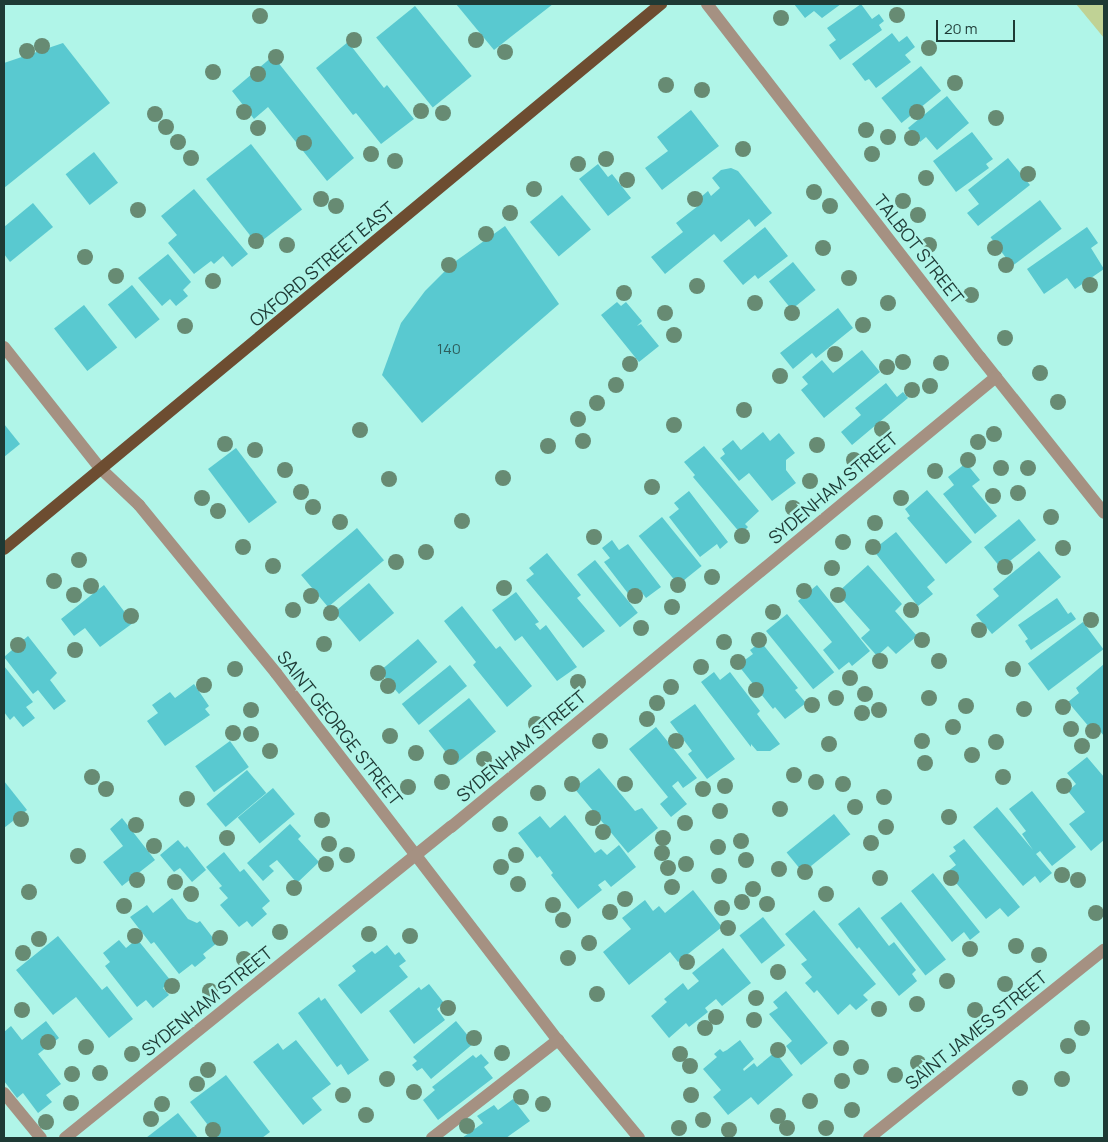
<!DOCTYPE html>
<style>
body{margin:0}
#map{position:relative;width:1108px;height:1142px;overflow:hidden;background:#b0f5e8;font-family:Manrope,sans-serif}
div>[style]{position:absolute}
.green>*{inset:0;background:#c0d295}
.building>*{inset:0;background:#59c9d0;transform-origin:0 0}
.minor>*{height:12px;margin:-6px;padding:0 6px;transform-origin:6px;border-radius:6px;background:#a59182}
.major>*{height:12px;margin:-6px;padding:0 6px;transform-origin:6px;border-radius:6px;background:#6d4d31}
.trees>*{width:16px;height:16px;margin:-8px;border-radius:50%;background:#678b73}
span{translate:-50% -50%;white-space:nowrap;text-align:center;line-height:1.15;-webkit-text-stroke:5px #b0f5e8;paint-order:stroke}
.number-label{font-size:15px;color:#2d5e5c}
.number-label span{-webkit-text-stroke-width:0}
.street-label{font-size:18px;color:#1e3a35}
.frame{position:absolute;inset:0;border:5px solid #1e3a35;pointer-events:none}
.scale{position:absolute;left:936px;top:20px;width:79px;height:22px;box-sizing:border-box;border:2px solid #1e3a35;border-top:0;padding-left:6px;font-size:15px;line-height:18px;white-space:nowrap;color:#1e3a35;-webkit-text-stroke:4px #b0f5e8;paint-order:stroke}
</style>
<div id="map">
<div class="green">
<i style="clip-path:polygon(1076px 4px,1104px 4px,1104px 38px)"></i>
</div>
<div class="building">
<i style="clip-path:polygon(456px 4px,553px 4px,494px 50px)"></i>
<i style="clip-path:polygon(794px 4px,841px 4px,822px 18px,814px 11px,805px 18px)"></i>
<i style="clip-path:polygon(861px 4px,872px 19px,879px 14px,884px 21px,879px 25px,882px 30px,840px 60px,829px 45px,836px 40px,827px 28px)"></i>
<i style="left:415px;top:6px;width:90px;height:50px;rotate:51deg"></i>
<i style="clip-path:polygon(892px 33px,899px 42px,907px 36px,915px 47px,905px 55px,911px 62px,876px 88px,869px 79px,865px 81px,852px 64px)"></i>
<i style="clip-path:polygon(348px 42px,384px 88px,387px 85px,414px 119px,381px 144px,356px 113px,353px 115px,316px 68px)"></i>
<i style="clip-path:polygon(63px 43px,110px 103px,4px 188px,4px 63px)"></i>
<i style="clip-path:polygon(273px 56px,354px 158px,327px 181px,268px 107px,254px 119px,232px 91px)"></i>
<i style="left:921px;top:66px;width:32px;height:51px;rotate:51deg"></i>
<i style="clip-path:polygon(947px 96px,969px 123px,937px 150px,926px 137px,920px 142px,908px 128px)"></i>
<i style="clip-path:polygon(691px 110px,719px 146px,662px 190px,645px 168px,668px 151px,657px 137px)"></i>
<i style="clip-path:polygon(972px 132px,993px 159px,986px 164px,989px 168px,956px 192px,933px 161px)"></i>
<i style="left:251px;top:144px;width:83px;height:57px;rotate:52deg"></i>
<i style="left:94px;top:152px;width:39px;height:36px;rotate:52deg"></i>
<i style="clip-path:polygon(1008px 158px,1030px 185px,978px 226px,967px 213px,979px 204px,968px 190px)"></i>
<i style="clip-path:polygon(598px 164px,608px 177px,612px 174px,631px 198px,608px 216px,579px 179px)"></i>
<i style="clip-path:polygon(731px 168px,738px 171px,772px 213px,755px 227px,749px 219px,721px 242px,714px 234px,665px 274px,651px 257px,683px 232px,676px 223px,698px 206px,695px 202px,708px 191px,711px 196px,720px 188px,712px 178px,721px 170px)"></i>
<i style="clip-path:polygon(194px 189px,248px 254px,232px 267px,223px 256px,214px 264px,211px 261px,194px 274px,168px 243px,177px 235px,161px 216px)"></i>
<i style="left:562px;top:195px;width:45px;height:42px;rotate:50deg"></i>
<i style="left:1040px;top:200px;width:36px;height:62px;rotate:53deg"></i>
<i style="clip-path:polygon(33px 203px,53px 227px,10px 262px,4px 254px,4px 227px)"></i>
<i style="clip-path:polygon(505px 226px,559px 304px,422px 423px,382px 375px,401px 323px,425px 291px,453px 263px)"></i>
<i style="clip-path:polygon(765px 227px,788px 256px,758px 279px,755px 275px,743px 285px,723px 261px)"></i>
<i style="clip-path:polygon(1087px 227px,1098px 243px,1091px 248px,1104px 269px,1075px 289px,1067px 278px,1044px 294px,1027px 269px)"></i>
<i style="clip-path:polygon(168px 254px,191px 282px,183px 290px,188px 296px,176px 306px,170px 299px,162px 306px,138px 278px)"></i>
<i style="left:793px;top:262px;width:36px;height:31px;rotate:51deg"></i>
<i style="left:132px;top:285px;width:44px;height:31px;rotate:51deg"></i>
<i style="clip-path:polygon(617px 302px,621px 306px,626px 302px,642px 321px,637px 326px,641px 324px,659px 346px,639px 362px,601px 315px)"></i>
<i style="left:84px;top:305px;width:54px;height:38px;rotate:52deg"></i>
<i style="clip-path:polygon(838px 308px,853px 328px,816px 358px,812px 353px,793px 369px,780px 353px)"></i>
<i style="clip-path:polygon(862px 350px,880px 372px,824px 418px,801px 390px,808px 384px,802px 377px,822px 360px,833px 373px)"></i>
<i style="clip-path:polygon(886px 383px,897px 397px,903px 392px,908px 398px,852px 445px,841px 432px,861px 415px,855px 408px)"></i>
<i style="clip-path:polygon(4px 424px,20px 444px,4px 457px)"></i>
<i style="clip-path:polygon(763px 432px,770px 441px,779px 433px,795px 453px,786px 460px,786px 470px,796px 483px,772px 501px,749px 473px,739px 481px,720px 458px,725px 454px,722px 449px,733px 440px,741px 450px)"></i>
<i style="clip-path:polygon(704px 446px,759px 511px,745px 524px,748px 527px,741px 534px,693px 477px,695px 475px,684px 462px)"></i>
<i style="left:236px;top:448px;width:68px;height:35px;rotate:53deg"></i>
<i style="clip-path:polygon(966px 463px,980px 480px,972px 486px,997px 516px,975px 534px,943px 494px,954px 485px,948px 477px)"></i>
<i style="clip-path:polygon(927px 490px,972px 542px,946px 564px,907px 518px,910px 516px,905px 509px)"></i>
<i style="clip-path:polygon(689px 491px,728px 542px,720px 549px,717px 544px,700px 557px,669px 517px,679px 509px,674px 503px)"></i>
<i style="left:662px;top:517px;width:63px;height:30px;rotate:51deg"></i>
<i style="left:1019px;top:519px;width:27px;height:45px;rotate:51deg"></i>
<i style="left:357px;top:528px;width:42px;height:73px;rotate:50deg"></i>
<i style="clip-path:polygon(896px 532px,935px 580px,927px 587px,933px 594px,918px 606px,873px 550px)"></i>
<i style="clip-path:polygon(612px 540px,619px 550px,628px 544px,661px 587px,646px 598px,639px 589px,630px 596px,604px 562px,610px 558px,602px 548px)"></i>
<i style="clip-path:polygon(1039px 551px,1061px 577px,992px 634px,976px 615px,999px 596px,993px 589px)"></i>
<i style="clip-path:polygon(547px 553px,581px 595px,577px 598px,605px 631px,583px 648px,526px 580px,534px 574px,529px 568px)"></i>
<i style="left:595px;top:560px;width:68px;height:23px;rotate:51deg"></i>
<i style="clip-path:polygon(868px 565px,902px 604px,895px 611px,917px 636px,896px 654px,888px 646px,877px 656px,861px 638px,870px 630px,837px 593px)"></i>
<i style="left:369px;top:583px;width:39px;height:45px;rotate:50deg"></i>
<i style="clip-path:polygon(104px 585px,133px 623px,100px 647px,85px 628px,74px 636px,61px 619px)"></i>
<i style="clip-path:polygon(817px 585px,870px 651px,852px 666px,849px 662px,839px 670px,823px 650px,832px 642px,798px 601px)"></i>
<i style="clip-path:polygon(516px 592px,539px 622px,535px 624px,540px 630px,546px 625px,577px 667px,557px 681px,522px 636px,515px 641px,492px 610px)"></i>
<i style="clip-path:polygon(1057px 598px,1068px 614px,1071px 612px,1076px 619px,1031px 650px,1025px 641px,1028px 639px,1018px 625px)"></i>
<i style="clip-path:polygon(462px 606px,496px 649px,500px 646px,532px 686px,507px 707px,473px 665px,476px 662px,444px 621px)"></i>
<i style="left:787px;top:614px;width:75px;height:27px;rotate:51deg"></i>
<i style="left:1083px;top:622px;width:34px;height:69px;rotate:53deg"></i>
<i style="clip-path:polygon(28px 636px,57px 673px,50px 680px,66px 701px,54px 710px,38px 690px,33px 694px,4px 657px)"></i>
<i style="left:418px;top:639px;width:30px;height:50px;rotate:50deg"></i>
<i style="clip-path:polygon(761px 642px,798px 688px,795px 690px,806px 703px,785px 719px,775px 707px,773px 709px,738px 665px,753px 654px,750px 650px)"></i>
<i style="clip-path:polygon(1104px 664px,1104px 736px,1095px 725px,1090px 728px,1068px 702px,1079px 693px,1076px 688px)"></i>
<i style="left:450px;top:665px;width:27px;height:62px;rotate:51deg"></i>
<i style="clip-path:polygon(4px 666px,33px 702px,26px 707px,35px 718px,23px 727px,14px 716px,10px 720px,4px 712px)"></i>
<i style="clip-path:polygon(714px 672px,720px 680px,730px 672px,760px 711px,757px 714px,780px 744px,770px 751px,757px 751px,751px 744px,751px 747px,701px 682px)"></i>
<i style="clip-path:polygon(194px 684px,209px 706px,205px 709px,210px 715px,165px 746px,147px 721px,158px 713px,152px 705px,170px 692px,175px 698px)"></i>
<i style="left:469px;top:698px;width:43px;height:52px;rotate:51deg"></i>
<i style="clip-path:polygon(695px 704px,735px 759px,707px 779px,688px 754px,692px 751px,670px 722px)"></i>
<i style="clip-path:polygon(656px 727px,697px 778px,683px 788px,678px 781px,672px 786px,687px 804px,671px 817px,660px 804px,668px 797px,629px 749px)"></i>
<i style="left:230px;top:741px;width:32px;height:43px;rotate:54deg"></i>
<i style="clip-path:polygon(1087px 757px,1104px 777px,1104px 840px,1091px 851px,1069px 824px,1085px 812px,1068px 791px,1076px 784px,1067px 773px)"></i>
<i style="clip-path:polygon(599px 768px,635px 811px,642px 808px,658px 828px,628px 853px,574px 788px)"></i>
<i style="left:247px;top:770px;width:30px;height:53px;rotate:50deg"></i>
<i style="clip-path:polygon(4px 781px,27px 810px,4px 828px)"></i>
<i style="left:273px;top:788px;width:34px;height:46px;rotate:50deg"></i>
<i style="clip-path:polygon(1032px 791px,1076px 847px,1052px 866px,1040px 851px,1036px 854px,1052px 873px,1040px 883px,1035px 876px,1023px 886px,973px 827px,997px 807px,1033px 850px,1022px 834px,1026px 831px,1009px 809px)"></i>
<i style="left:834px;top:814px;width:26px;height:61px;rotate:51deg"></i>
<i style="clip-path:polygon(565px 815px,595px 853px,601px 849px,607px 855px,619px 845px,636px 867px,611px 887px,605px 880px,598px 885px,602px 890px,578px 909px,551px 875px,553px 873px,540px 856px,537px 858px,518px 833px,540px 816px,550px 828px)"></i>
<i style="clip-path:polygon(122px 818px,155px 860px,122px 886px,103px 862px,123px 846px,110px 829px)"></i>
<i style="clip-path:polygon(290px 824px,301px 836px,298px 839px,319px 862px,297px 883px,277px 860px,269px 866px,274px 871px,263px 881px,247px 863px)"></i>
<i style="clip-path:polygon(964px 839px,1020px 907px,1008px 917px,1000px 908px,986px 919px,947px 872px,956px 865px,949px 856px,956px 851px,953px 847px)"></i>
<i style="clip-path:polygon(178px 840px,185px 848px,187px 846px,206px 870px,192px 882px,180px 868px,174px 872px,160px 855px)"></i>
<i style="clip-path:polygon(224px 852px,240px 872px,244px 869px,270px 901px,262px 908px,267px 914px,252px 927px,247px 921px,239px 927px,220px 905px,228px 898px,219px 888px,222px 886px,206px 867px)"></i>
<i style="clip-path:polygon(933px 873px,980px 932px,970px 940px,964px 932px,952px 942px,911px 891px)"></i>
<i style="clip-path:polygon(693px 890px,722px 927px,678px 962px,670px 952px,629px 985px,603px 952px,631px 929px,622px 918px,645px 900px,653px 911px,659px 906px,665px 913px)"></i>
<i style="clip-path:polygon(172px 898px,188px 919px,197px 923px,200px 921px,217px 943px,203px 954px,206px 958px,195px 967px,192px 964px,179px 974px,154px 942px,151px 944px,130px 917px,147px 905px,153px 913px)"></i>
<i style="left:901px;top:902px;width:73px;height:26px;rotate:52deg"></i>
<i style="clip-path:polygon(859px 907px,889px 946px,894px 942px,916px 970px,912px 974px,917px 981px,899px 996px,859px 947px,857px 949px,838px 924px)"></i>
<i style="clip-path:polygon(814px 910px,876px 984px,863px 995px,868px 1000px,856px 1010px,850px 1004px,838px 1015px,817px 990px,814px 993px,805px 983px,812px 977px,801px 964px,807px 960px,785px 934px)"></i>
<i style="left:763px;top:917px;width:36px;height:30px;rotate:52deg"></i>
<i style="clip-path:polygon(58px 936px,102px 990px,107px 986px,133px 1019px,109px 1038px,76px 997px,53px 1015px,16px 970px)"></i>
<i style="clip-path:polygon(137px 939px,171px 981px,163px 988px,169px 995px,153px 1008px,146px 1000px,137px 1007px,105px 966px,110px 962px,103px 953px,119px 940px,126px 948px)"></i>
<i style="clip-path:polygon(387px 945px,395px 955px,399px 952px,406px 961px,399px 966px,408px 977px,361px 1014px,338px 985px,356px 971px,352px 966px,372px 951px,375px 954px)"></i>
<i style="clip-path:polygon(723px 948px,751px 983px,722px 1006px,716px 999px,705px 1008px,708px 1012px,689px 1027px,686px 1023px,669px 1038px,651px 1016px,667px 1002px,664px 999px,683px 983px,688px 990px,699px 981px,692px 973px)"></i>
<i style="clip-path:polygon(429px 984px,444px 1003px,437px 1009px,445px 1020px,414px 1044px,389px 1011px,419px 987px,421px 990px)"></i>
<i style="clip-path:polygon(786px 991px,828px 1043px,801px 1065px,786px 1046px,792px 1041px,769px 1014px,778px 1008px,773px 1002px)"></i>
<i style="clip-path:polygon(319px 997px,321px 1001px,325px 998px,369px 1060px,348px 1075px,341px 1064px,337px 1067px,298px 1013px)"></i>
<i style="clip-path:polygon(46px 1021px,59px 1038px,38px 1054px,61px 1084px,46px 1095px,52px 1102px,38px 1113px,23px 1093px,17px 1098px,4px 1081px,4px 1032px,11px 1026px,22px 1040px)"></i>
<i style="clip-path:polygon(456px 1021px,474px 1043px,431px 1079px,422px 1068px,417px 1071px,412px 1065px,417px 1061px,413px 1057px)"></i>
<i style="clip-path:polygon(296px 1040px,331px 1084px,312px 1098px,322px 1110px,303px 1125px,253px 1062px,278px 1043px,283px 1050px)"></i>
<i style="clip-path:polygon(740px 1040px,754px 1059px,743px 1069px,744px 1071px,754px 1063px,757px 1067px,775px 1052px,793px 1075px,758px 1105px,751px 1097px,728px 1115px,713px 1097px,721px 1090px,703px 1069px,717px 1057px,714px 1054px,720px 1049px,723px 1052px,727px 1050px)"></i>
<i style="clip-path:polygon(481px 1054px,489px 1063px,484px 1067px,493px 1078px,438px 1120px,423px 1100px,435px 1090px,432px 1087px,473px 1055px,476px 1058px)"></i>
<i style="clip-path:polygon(226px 1075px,270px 1132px,262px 1138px,218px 1138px,190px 1102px)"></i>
<i style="clip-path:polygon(513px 1099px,530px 1121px,506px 1138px,462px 1138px,483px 1123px,477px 1116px,494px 1105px,498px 1110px)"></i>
<i style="clip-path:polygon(178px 1113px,198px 1138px,146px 1138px)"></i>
</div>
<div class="minor">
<i style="left:707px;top:4px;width:446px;rotate:52.3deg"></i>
<i style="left:980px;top:357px;width:199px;rotate:51.5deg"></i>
<i style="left:4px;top:347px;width:154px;rotate:51.6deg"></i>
<i style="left:100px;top:468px;width:54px;rotate:43.5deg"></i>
<i style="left:139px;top:505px;width:217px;rotate:50.8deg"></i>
<i style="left:276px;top:673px;width:463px;rotate:52.5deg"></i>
<i style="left:558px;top:1040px;width:127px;rotate:50.4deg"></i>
<i style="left:4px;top:1093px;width:58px;rotate:50.6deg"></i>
<i style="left:65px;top:1138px;width:496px;rotate:-38.9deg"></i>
<i style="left:451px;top:827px;width:707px;rotate:-39.55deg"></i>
<i style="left:432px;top:1138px;width:160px;rotate:-37.9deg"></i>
<i style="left:869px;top:1138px;width:301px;rotate:-38.7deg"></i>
</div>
<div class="major">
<i style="left:4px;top:549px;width:854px;rotate:-39.68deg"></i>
</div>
<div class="trees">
<i style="left:897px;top:15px"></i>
<i style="left:260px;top:16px"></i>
<i style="left:781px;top:18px"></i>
<i style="left:354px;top:40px"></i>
<i style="left:476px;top:40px"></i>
<i style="left:42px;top:46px"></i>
<i style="left:929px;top:48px"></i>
<i style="left:27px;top:51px"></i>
<i style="left:505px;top:52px"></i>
<i style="left:276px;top:57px"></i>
<i style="left:213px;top:72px"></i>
<i style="left:258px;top:74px"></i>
<i style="left:955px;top:83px"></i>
<i style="left:666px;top:85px"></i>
<i style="left:702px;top:90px"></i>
<i style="left:421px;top:111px"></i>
<i style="left:244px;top:112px"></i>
<i style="left:917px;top:112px"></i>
<i style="left:443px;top:113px"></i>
<i style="left:155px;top:114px"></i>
<i style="left:996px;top:118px"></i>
<i style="left:166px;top:127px"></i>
<i style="left:258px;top:128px"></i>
<i style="left:866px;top:130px"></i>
<i style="left:888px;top:137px"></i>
<i style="left:912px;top:138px"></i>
<i style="left:178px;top:142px"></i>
<i style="left:304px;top:143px"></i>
<i style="left:743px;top:149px"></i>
<i style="left:371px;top:154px"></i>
<i style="left:872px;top:154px"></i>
<i style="left:191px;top:158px"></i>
<i style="left:606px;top:159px"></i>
<i style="left:395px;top:161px"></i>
<i style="left:578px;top:164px"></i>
<i style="left:1028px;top:174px"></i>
<i style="left:926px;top:178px"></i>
<i style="left:627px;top:180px"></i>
<i style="left:534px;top:189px"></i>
<i style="left:814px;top:192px"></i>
<i style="left:321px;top:199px"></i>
<i style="left:695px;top:199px"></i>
<i style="left:903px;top:201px"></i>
<i style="left:336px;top:206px"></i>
<i style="left:830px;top:206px"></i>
<i style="left:138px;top:210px"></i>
<i style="left:510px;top:213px"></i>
<i style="left:918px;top:215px"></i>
<i style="left:486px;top:234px"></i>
<i style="left:256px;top:241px"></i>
<i style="left:287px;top:245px"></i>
<i style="left:929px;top:245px"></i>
<i style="left:823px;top:248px"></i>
<i style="left:995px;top:248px"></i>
<i style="left:85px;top:257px"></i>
<i style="left:449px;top:265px"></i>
<i style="left:1006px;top:265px"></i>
<i style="left:116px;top:276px"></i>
<i style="left:849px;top:278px"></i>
<i style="left:213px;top:281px"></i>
<i style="left:1090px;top:285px"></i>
<i style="left:697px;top:286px"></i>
<i style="left:624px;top:293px"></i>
<i style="left:971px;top:295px"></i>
<i style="left:755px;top:303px"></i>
<i style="left:888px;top:303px"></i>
<i style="left:665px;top:313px"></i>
<i style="left:792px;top:313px"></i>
<i style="left:863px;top:325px"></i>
<i style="left:185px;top:326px"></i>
<i style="left:674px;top:335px"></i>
<i style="left:1005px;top:338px"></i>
<i style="left:835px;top:354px"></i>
<i style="left:903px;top:362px"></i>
<i style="left:941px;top:363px"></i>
<i style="left:630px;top:364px"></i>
<i style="left:887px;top:367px"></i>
<i style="left:1040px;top:373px"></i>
<i style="left:780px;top:376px"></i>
<i style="left:616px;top:385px"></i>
<i style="left:930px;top:386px"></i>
<i style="left:912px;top:390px"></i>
<i style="left:1058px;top:402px"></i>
<i style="left:597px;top:403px"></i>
<i style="left:744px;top:410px"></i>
<i style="left:578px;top:419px"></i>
<i style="left:674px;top:425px"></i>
<i style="left:882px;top:429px"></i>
<i style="left:360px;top:430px"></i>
<i style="left:994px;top:434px"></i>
<i style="left:583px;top:441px"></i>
<i style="left:978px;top:442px"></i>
<i style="left:225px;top:444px"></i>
<i style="left:817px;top:445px"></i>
<i style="left:548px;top:446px"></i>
<i style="left:255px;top:450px"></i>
<i style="left:854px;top:460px"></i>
<i style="left:968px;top:460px"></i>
<i style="left:1001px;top:468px"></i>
<i style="left:1028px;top:468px"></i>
<i style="left:285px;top:470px"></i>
<i style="left:935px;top:471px"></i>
<i style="left:503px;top:478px"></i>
<i style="left:389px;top:479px"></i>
<i style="left:810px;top:481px"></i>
<i style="left:652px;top:487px"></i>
<i style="left:301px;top:492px"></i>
<i style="left:1018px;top:493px"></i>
<i style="left:993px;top:496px"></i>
<i style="left:202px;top:498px"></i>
<i style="left:901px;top:498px"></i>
<i style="left:313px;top:507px"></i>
<i style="left:793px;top:508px"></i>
<i style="left:218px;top:511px"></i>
<i style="left:1051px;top:517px"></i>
<i style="left:462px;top:521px"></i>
<i style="left:340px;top:522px"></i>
<i style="left:875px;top:523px"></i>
<i style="left:742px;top:536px"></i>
<i style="left:594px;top:537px"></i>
<i style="left:843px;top:542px"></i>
<i style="left:243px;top:547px"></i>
<i style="left:873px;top:547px"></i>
<i style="left:1063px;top:548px"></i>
<i style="left:426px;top:552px"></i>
<i style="left:79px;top:560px"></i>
<i style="left:396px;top:562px"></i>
<i style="left:273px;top:566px"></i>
<i style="left:1005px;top:567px"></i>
<i style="left:832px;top:568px"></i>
<i style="left:712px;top:577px"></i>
<i style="left:54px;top:581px"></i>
<i style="left:678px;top:585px"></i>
<i style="left:91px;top:586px"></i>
<i style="left:504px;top:588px"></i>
<i style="left:804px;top:591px"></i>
<i style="left:74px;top:595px"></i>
<i style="left:838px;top:595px"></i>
<i style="left:311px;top:596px"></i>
<i style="left:635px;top:596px"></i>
<i style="left:672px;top:607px"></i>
<i style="left:293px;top:610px"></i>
<i style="left:911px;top:610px"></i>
<i style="left:773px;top:612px"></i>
<i style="left:331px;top:613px"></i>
<i style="left:131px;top:616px"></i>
<i style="left:1091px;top:620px"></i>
<i style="left:641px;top:628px"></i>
<i style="left:979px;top:630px"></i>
<i style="left:759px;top:640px"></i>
<i style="left:922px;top:640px"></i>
<i style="left:724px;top:642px"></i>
<i style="left:324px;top:644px"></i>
<i style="left:18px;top:645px"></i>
<i style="left:75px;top:650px"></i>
<i style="left:880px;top:661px"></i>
<i style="left:939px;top:661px"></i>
<i style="left:738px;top:662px"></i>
<i style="left:701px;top:667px"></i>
<i style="left:235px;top:669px"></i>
<i style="left:1013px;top:669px"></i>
<i style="left:378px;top:673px"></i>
<i style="left:850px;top:678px"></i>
<i style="left:578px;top:682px"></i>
<i style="left:204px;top:685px"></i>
<i style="left:388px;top:686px"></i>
<i style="left:671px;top:687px"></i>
<i style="left:756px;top:690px"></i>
<i style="left:865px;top:694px"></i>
<i style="left:836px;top:698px"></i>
<i style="left:929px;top:698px"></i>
<i style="left:657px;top:703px"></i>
<i style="left:812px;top:705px"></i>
<i style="left:966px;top:706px"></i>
<i style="left:1063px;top:707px"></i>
<i style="left:1024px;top:709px"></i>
<i style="left:251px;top:710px"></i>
<i style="left:879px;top:710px"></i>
<i style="left:862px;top:713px"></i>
<i style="left:647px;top:719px"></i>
<i style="left:536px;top:724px"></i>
<i style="left:953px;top:727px"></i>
<i style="left:1071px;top:729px"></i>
<i style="left:1093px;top:731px"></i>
<i style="left:233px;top:733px"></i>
<i style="left:251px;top:734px"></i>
<i style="left:390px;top:736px"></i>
<i style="left:600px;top:741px"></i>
<i style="left:676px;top:741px"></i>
<i style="left:922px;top:741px"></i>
<i style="left:996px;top:742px"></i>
<i style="left:829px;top:744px"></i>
<i style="left:1082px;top:746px"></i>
<i style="left:270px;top:751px"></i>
<i style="left:416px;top:753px"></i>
<i style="left:972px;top:755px"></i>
<i style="left:451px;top:757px"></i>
<i style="left:484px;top:759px"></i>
<i style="left:925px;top:763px"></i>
<i style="left:794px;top:775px"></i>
<i style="left:92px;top:777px"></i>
<i style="left:1003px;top:777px"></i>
<i style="left:442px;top:782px"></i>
<i style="left:816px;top:782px"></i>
<i style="left:572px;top:784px"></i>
<i style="left:625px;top:784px"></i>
<i style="left:843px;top:784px"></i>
<i style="left:725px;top:786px"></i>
<i style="left:1064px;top:786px"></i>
<i style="left:408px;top:787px"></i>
<i style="left:106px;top:789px"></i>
<i style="left:703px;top:789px"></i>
<i style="left:538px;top:793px"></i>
<i style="left:884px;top:797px"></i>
<i style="left:187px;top:799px"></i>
<i style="left:855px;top:807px"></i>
<i style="left:780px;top:809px"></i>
<i style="left:720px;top:811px"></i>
<i style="left:949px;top:817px"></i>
<i style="left:593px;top:818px"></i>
<i style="left:21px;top:819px"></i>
<i style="left:322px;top:820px"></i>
<i style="left:685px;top:823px"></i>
<i style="left:500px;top:824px"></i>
<i style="left:136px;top:825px"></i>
<i style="left:886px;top:827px"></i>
<i style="left:603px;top:832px"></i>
<i style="left:227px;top:838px"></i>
<i style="left:663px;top:838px"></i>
<i style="left:741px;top:841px"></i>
<i style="left:871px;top:843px"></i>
<i style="left:329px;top:844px"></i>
<i style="left:154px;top:846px"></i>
<i style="left:718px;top:847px"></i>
<i style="left:662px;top:853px"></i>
<i style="left:347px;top:855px"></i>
<i style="left:516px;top:855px"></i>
<i style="left:78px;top:856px"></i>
<i style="left:746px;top:860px"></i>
<i style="left:326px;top:864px"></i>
<i style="left:686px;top:864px"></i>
<i style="left:501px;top:867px"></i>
<i style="left:668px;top:868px"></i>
<i style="left:779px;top:869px"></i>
<i style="left:805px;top:872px"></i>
<i style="left:1062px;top:875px"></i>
<i style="left:719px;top:876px"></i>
<i style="left:880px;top:878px"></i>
<i style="left:951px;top:878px"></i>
<i style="left:137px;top:880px"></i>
<i style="left:1078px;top:880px"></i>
<i style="left:175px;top:882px"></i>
<i style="left:518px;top:884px"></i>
<i style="left:672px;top:887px"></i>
<i style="left:294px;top:888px"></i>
<i style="left:753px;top:889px"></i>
<i style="left:29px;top:892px"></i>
<i style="left:191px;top:894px"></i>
<i style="left:826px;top:894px"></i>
<i style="left:625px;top:899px"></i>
<i style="left:742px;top:902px"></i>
<i style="left:767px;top:904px"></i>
<i style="left:553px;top:905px"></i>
<i style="left:124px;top:906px"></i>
<i style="left:722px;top:908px"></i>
<i style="left:610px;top:912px"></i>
<i style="left:1096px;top:913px"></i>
<i style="left:563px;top:920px"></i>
<i style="left:728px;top:928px"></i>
<i style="left:280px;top:932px"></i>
<i style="left:369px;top:934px"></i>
<i style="left:135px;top:936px"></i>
<i style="left:410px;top:936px"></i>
<i style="left:220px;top:938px"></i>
<i style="left:39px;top:939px"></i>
<i style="left:589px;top:943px"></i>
<i style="left:1016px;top:946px"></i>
<i style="left:970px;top:949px"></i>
<i style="left:23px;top:953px"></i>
<i style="left:1039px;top:955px"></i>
<i style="left:568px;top:958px"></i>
<i style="left:244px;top:959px"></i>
<i style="left:687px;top:962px"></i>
<i style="left:778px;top:972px"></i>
<i style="left:947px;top:981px"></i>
<i style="left:1005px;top:984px"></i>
<i style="left:172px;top:986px"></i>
<i style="left:210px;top:991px"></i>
<i style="left:597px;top:994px"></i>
<i style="left:756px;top:998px"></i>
<i style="left:917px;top:1004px"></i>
<i style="left:448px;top:1008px"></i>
<i style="left:879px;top:1009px"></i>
<i style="left:22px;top:1010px"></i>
<i style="left:975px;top:1010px"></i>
<i style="left:716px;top:1017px"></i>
<i style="left:754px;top:1020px"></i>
<i style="left:705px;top:1028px"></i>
<i style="left:1082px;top:1028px"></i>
<i style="left:474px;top:1038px"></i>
<i style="left:48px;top:1042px"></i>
<i style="left:1068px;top:1046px"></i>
<i style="left:86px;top:1047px"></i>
<i style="left:841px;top:1048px"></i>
<i style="left:778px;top:1050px"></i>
<i style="left:502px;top:1053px"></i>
<i style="left:132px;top:1054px"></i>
<i style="left:680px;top:1054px"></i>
<i style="left:918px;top:1063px"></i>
<i style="left:690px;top:1066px"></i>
<i style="left:861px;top:1067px"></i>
<i style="left:208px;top:1070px"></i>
<i style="left:100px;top:1073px"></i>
<i style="left:72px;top:1074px"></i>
<i style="left:895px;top:1075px"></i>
<i style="left:387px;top:1079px"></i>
<i style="left:1062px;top:1079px"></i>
<i style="left:842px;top:1081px"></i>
<i style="left:197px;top:1084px"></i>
<i style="left:1020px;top:1088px"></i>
<i style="left:414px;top:1092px"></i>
<i style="left:343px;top:1095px"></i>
<i style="left:691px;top:1095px"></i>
<i style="left:521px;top:1097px"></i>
<i style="left:810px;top:1101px"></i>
<i style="left:71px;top:1103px"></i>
<i style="left:162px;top:1104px"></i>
<i style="left:543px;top:1104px"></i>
<i style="left:852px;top:1110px"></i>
<i style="left:366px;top:1115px"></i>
<i style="left:778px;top:1116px"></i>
<i style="left:151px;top:1119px"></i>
<i style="left:703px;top:1120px"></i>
<i style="left:46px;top:1122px"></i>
<i style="left:467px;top:1126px"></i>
<i style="left:679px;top:1128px"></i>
<i style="left:787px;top:1128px"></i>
<i style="left:826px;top:1128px"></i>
<i style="left:213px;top:1130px"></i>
<i style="left:729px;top:1130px"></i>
</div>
<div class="number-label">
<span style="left:449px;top:349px">140</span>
</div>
<div class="street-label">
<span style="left:919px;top:249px;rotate:52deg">TALBOT STREET</span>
<span style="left:322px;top:264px;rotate:-40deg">OXFORD STREET EAST</span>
<span style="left:833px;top:488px;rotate:-40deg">SYDENHAM STREET</span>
<span style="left:340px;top:728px;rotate:52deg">SAINT GEORGE STREET</span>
<span style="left:521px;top:746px;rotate:-40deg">SYDENHAM STREET</span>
<span style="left:207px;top:1001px;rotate:-39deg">SYDENHAM STREET</span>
<span style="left:976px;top:1030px;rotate:-39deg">SAINT JAMES STREET</span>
</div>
<div class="frame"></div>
<div class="scale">20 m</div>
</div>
